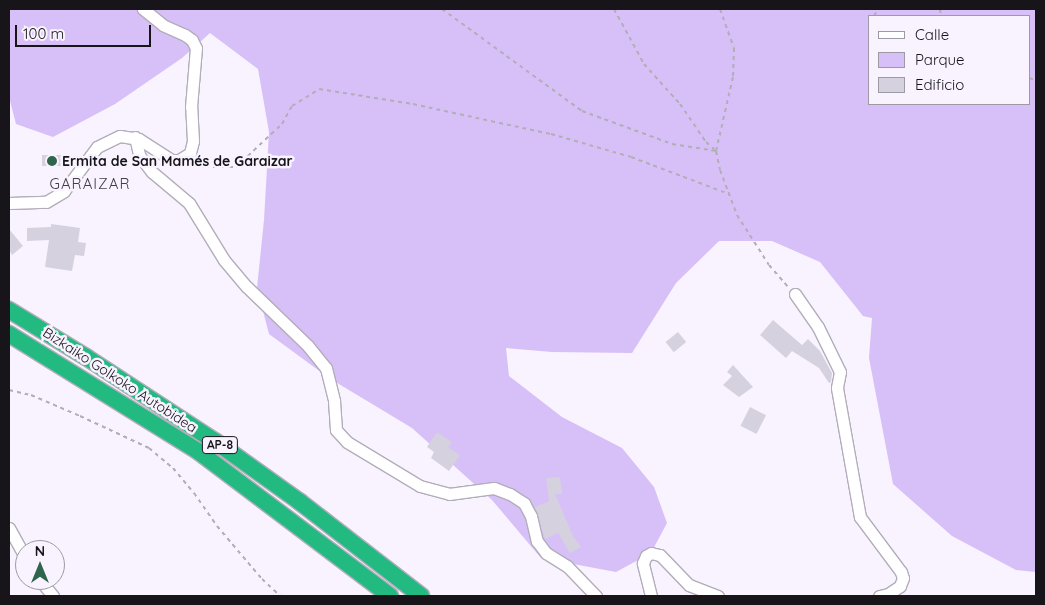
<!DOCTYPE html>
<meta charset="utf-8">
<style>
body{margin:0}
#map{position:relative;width:1045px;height:605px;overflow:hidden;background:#f8f3fe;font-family:Quicksand,sans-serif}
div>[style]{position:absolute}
.green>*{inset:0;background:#d7bff8}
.building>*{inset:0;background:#d6d1df;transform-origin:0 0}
.path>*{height:2px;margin-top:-1px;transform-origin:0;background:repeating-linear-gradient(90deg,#b2aeb7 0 4px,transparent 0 8px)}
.roads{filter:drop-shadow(1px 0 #b2adba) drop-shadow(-1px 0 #b2adba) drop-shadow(0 1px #b2adba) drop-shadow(0 -1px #b2adba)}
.minor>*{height:11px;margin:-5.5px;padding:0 5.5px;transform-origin:5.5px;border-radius:5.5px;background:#fff}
.highway>*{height:16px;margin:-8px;padding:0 8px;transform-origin:8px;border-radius:8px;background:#23ba82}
.dots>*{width:14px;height:14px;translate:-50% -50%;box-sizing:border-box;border:2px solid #f8f3fe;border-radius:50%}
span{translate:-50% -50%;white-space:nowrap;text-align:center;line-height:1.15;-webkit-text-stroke:5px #f8f3fe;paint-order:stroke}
.shield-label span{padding:1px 4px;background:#f8f3fe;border:1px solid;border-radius:4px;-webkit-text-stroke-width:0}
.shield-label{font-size:12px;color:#17151a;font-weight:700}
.poi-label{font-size:14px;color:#17151a;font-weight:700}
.left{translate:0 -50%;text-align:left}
.street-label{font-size:14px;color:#17151a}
.neighbourhood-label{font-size:15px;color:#423e49;letter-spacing:1px}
.frame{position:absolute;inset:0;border:10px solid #17151a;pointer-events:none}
.legend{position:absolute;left:868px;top:15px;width:162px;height:90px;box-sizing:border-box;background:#f8f3fe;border:1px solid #9e9aa3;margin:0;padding:6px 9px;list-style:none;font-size:15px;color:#17151a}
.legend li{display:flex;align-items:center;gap:10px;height:25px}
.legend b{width:25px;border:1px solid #9e9aa3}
.north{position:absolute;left:15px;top:540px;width:50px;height:50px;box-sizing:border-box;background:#f8f3fe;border:1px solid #9e9aa3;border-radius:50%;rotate:0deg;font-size:14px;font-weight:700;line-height:20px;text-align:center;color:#17151a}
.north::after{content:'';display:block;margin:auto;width:18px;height:22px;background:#2e654c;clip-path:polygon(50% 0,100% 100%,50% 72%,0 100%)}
.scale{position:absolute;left:15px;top:25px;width:136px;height:22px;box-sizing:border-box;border:2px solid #17151a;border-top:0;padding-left:6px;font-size:15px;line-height:18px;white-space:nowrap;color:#17151a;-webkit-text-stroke:4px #f8f3fe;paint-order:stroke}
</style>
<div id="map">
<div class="green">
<i style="clip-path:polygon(evenodd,9px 9px,1036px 9px,1036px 572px,1016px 570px,952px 536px,893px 484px,869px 358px,872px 318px,863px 316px,820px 262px,772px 241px,719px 241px,676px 283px,632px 353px,552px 352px,506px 348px,509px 376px,562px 417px,622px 448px,654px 487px,667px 523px,651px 553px,616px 572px,541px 558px,492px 500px,412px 428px,329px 378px,269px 334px,257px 288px,264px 220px,269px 132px,258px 69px,210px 33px,182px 58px,115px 104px,53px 137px,16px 124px,9px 97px,9px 9px,869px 16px,1029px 16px,1029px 104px,869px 104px,869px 16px)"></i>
</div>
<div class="building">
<i style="left:61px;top:155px;width:11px;height:19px;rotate:90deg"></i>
<i style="clip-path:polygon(51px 224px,80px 228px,78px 242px,86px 243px,84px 256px,75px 255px,72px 271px,45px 267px,49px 240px,27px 241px,27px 228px,51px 227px)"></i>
<i style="clip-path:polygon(9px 229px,23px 246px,12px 255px,9px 250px)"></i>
<i style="clip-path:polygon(773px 320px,802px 345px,808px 339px,820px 351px,832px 373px,831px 382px,829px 383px,819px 368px,792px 351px,786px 358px,760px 335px)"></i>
<i style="left:678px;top:332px;width:13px;height:16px;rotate:51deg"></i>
<i style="clip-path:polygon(733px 365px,753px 387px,739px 397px,723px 385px,732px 376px,727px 372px)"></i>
<i style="left:750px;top:407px;width:18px;height:21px;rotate:27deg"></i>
<i style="clip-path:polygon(437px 432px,452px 442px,448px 447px,460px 455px,449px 471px,431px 458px,434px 452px,427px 447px)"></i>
<i style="clip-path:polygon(560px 477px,562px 494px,555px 494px,573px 536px,581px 547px,570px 553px,558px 533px,545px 539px,535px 507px,549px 501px,546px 478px)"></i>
</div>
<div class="path">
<i style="left:442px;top:9px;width:173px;rotate:36.1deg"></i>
<i style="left:582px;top:111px;width:96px;rotate:20.1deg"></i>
<i style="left:672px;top:144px;width:45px;rotate:9deg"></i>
<i style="left:614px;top:9px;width:63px;rotate:61.4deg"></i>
<i style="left:644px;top:64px;width:54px;rotate:48deg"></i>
<i style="left:680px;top:104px;width:46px;rotate:55.6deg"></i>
<i style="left:706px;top:142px;width:11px;rotate:41deg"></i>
<i style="left:720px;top:9px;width:41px;rotate:70.3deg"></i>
<i style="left:734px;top:48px;width:29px;rotate:92deg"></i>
<i style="left:733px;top:77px;width:76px;rotate:102.9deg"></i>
<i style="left:716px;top:151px;width:19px;rotate:78deg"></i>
<i style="left:720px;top:170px;width:48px;rotate:69.3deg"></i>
<i style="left:737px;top:215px;width:59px;rotate:57.4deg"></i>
<i style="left:769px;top:265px;width:29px;rotate:49deg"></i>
<i style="left:940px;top:9px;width:7px;rotate:82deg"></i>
<i style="left:874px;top:16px;width:8px;rotate:-60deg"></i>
<i style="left:1029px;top:78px;width:7px;rotate:16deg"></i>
<i style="left:195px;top:162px;width:11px;rotate:27deg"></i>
<i style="left:205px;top:167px;width:31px"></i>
<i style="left:236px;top:167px;width:63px;rotate:-43.1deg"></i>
<i style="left:282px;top:124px;width:21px;rotate:-61deg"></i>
<i style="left:292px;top:106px;width:32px;rotate:-32deg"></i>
<i style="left:319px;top:89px;width:95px;rotate:9.1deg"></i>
<i style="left:413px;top:104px;width:141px;rotate:12.3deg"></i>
<i style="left:551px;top:134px;width:83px;rotate:16deg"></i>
<i style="left:631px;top:157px;width:105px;rotate:20.7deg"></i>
<i style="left:9px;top:390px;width:23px;rotate:13deg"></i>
<i style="left:31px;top:395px;width:53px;rotate:23.2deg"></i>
<i style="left:80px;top:416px;width:76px;rotate:24.9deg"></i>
<i style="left:149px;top:448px;width:31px;rotate:40deg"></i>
<i style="left:173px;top:468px;width:33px;rotate:50deg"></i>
<i style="left:194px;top:493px;width:40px;rotate:55.1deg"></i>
<i style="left:217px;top:526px;width:70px;rotate:49.7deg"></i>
<i style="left:262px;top:579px;width:25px;rotate:43deg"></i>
</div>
<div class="roads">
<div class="minor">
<i style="left:135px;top:137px;width:18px;rotate:77deg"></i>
<i style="left:139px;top:155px;width:21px;rotate:53deg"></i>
<i style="left:152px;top:172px;width:48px;rotate:40deg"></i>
<i style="left:189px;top:203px;width:67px;rotate:58.4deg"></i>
<i style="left:224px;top:260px;width:35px;rotate:50deg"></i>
<i style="left:247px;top:287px;width:85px;rotate:44deg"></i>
<i style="left:308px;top:346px;width:28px;rotate:51deg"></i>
<i style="left:326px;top:368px;width:34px;rotate:76deg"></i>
<i style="left:334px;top:401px;width:29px;rotate:86deg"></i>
<i style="left:336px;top:430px;width:16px;rotate:47deg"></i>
<i style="left:347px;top:442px;width:85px;rotate:31.1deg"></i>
<i style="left:420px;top:486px;width:30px;rotate:15deg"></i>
<i style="left:449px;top:494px;width:45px;rotate:-7.6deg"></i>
<i style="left:494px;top:488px;width:17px;rotate:21deg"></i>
<i style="left:510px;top:494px;width:17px;rotate:33deg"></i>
<i style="left:524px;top:503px;width:15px;rotate:62deg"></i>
<i style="left:531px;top:516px;width:26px;rotate:77deg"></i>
<i style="left:537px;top:541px;width:15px;rotate:53deg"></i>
<i style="left:546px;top:553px;width:25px;rotate:32deg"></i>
<i style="left:567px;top:566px;width:42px;rotate:46deg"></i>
<i style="left:9px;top:203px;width:37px;rotate:-2deg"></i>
<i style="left:46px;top:202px;width:21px;rotate:-31deg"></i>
<i style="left:64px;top:191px;width:55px;rotate:-53.1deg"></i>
<i style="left:97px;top:147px;width:25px;rotate:-26deg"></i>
<i style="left:120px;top:136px;width:19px;rotate:9deg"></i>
<i style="left:139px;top:139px;width:38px;rotate:33deg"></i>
<i style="left:171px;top:160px;width:8px"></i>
<i style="left:179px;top:160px;width:13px;rotate:-32deg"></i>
<i style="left:190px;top:153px;width:12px;rotate:-76deg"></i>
<i style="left:193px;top:141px;width:34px;rotate:-93deg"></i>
<i style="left:191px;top:107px;width:59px;rotate:-85.2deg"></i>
<i style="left:196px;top:48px;width:9px;rotate:-117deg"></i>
<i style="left:192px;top:40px;width:9px;rotate:-144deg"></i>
<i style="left:185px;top:35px;width:24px;rotate:-156deg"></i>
<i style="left:163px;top:25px;width:26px;rotate:-141deg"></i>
<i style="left:795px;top:294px;width:40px;rotate:55.1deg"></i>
<i style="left:818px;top:327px;width:50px;rotate:63.9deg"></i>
<i style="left:840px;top:372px;width:16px;rotate:101deg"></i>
<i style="left:837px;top:388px;width:131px;rotate:79.9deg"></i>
<i style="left:860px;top:517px;width:69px;rotate:53.3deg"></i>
<i style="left:901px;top:572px;width:6px;rotate:72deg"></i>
<i style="left:903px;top:578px;width:9px;rotate:111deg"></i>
<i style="left:900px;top:586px;width:14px;rotate:146deg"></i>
<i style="left:888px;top:594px;width:9px;rotate:167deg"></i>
<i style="left:9px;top:528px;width:33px;rotate:61deg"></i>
<i style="left:40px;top:580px;width:21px;rotate:51deg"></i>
<i style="left:651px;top:596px;width:34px;rotate:-104deg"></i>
<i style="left:643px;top:563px;width:8px;rotate:-67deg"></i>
<i style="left:646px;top:556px;width:6px;rotate:-31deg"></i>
<i style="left:651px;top:553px;width:9px;rotate:13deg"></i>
<i style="left:660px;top:555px;width:42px;rotate:46deg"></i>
<i style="left:689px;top:585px;width:31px;rotate:21deg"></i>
</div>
<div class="highway">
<i style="left:9px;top:310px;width:90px;rotate:31.4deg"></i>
<i style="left:86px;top:357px;width:155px;rotate:33.2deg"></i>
<i style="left:216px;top:442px;width:103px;rotate:35.5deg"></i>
<i style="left:300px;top:502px;width:153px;rotate:37.8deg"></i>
<i style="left:9px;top:334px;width:224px;rotate:31.8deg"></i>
<i style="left:199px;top:452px;width:239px;rotate:37deg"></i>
</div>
</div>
<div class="dots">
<i style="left:52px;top:161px;background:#2e654c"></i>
</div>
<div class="shield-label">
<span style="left:220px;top:445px">AP-8</span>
</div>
<div class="poi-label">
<span class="left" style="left:62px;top:161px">Ermita de San Mamés de Garaizar</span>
</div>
<div class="street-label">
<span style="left:120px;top:380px;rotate:33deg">Bizkaiko Golkoko Autobidea</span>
</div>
<div class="neighbourhood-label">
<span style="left:90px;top:184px">GARAIZAR</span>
</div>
<div class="frame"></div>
<ul class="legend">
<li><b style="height:6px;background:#fff"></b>Calle</li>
<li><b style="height:14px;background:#d7bff8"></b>Parque</li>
<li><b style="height:14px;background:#d6d1df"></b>Edificio</li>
</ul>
<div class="north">N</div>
<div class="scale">100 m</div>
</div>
